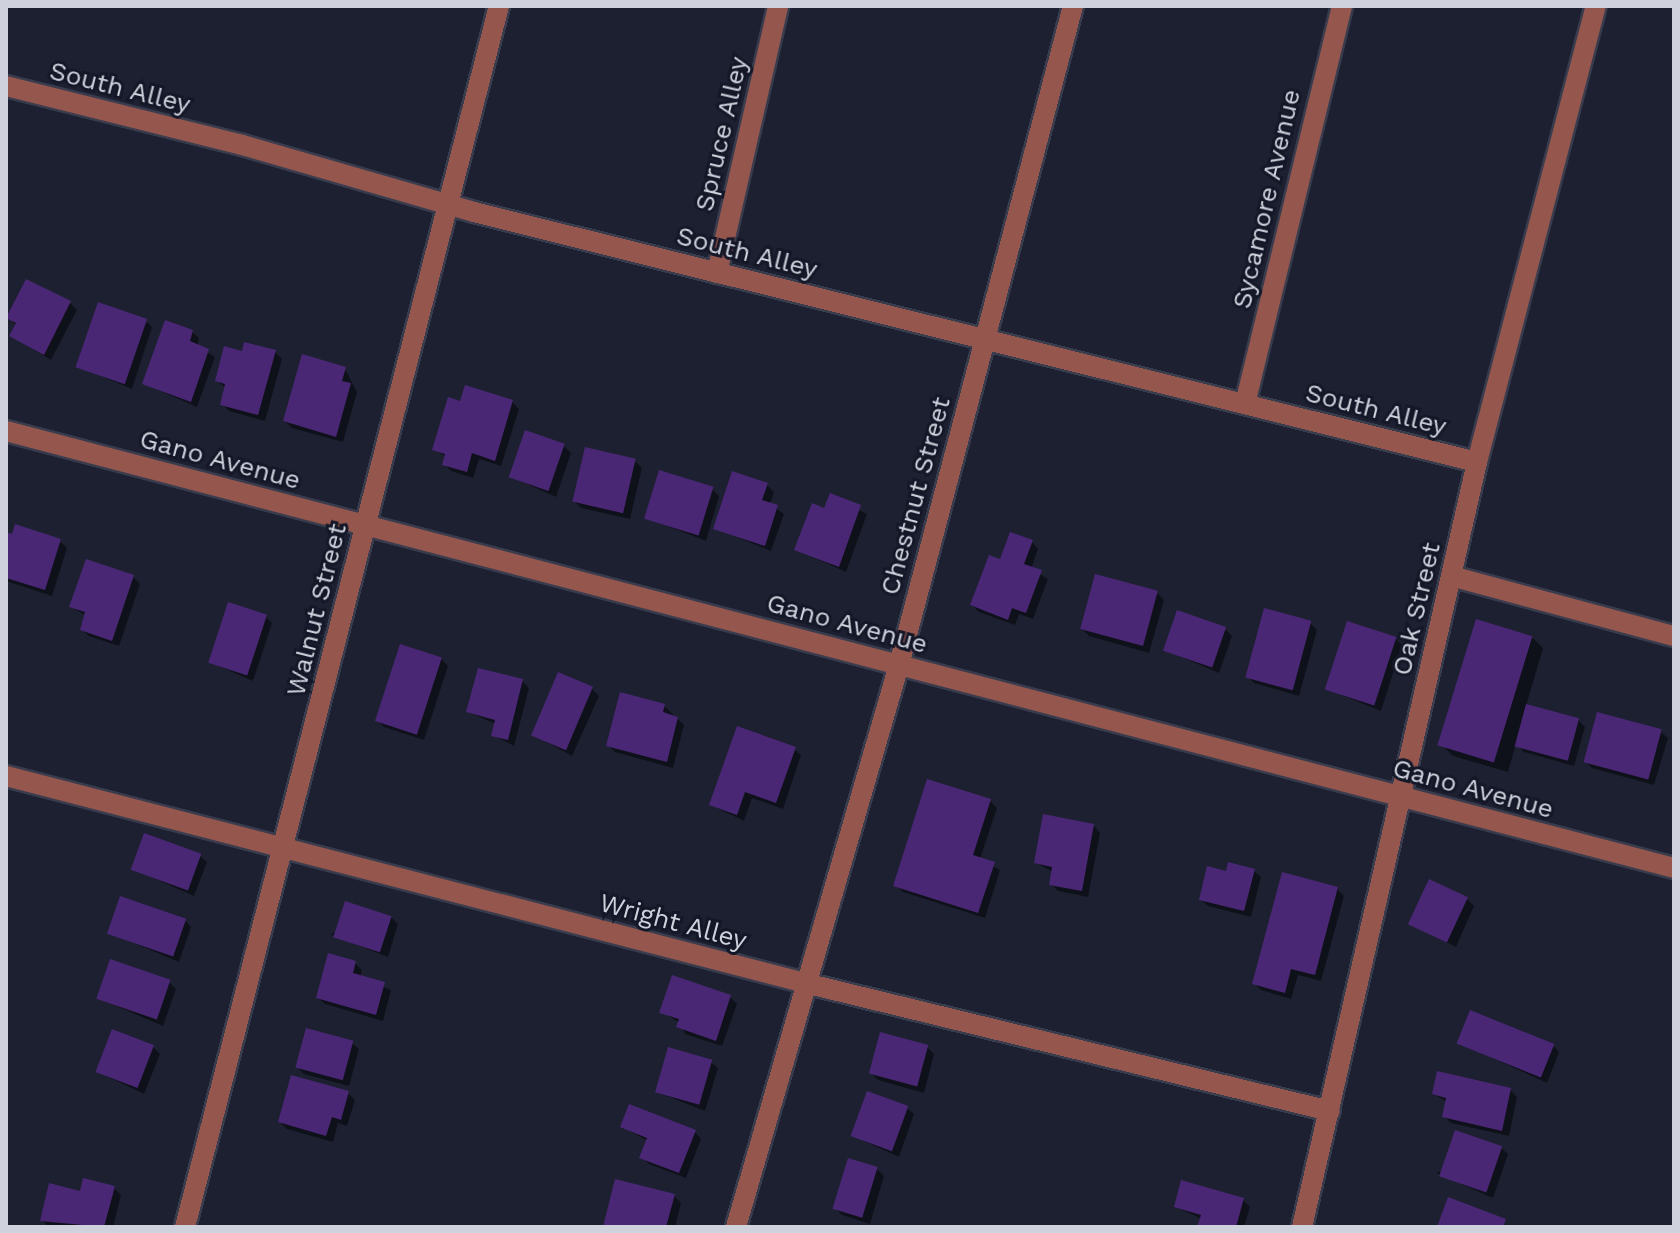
<!DOCTYPE html>
<style>
body{margin:0}
#map{position:relative;width:1680px;height:1233px;overflow:hidden;background:#1d2031;font-family:"Work Sans",sans-serif}
div>[style]{position:absolute}
.shadow>*{inset:0;background:#0007}
.building>*{inset:0;background:#4a2775;transform-origin:0 0}
.roads{filter:drop-shadow(2px 0 #393c4d) drop-shadow(-2px 0 #393c4d) drop-shadow(0 2px #393c4d) drop-shadow(0 -2px #393c4d)}
.minor>*{height:20px;margin:-10px;padding:0 10px;transform-origin:10px;border-radius:10px;background:#95564e}
span{translate:-50% -50%;white-space:nowrap;text-align:center;line-height:1.15;-webkit-text-stroke:6px #141727;paint-order:stroke}
.street-label{font-size:26px;color:#cfd2dd}
.frame{position:absolute;inset:0;border:8px solid #cfd2dd;pointer-events:none}
</style>
<div id="map">
<div class="shadow">
<i style="clip-path:polygon(70px 303px,77px 310px,51px 360px,11px 336px,17px 326px,9px 318px)"></i>
<i style="clip-path:polygon(145px 320px,152px 327px,132px 389px,79px 367px)"></i>
<i style="clip-path:polygon(192px 332px,199px 338px,197px 346px,215px 357px,197px 407px,145px 384px)"></i>
<i style="clip-path:polygon(275px 352px,282px 359px,265px 421px,229px 411px,222px 404px,226px 388px,217px 381px,244px 354px)"></i>
<i style="clip-path:polygon(345px 369px,357px 392px,343px 442px,292px 428px,285px 421px)"></i>
<i style="clip-path:polygon(512px 402px,519px 409px,501px 466px,479px 459px,473px 478px,451px 471px,444px 464px,446px 457px,435px 449px,461px 403px)"></i>
<i style="clip-path:polygon(564px 446px,571px 453px,556px 497px,511px 477px)"></i>
<i style="clip-path:polygon(635px 461px,642px 468px,630px 519px,581px 508px,574px 501px)"></i>
<i style="clip-path:polygon(767px 485px,774px 492px,770px 504px,784px 514px,771px 551px,715px 528px)"></i>
<i style="clip-path:polygon(712px 489px,719px 496px,706px 541px,647px 518px)"></i>
<i style="clip-path:polygon(831px 496px,867px 514px,846px 572px,797px 550px)"></i>
<i style="clip-path:polygon(6px 534px,60px 541px,67px 548px,52px 596px,6px 581px)"></i>
<i style="clip-path:polygon(1032px 542px,1038px 549px,1031px 569px,1048px 579px,1033px 619px,1019px 614px,1015px 625px,979px 612px,972px 605px,1001px 562px)"></i>
<i style="clip-path:polygon(133px 577px,140px 584px,119px 646px,89px 636px,82px 630px,86px 616px,72px 607px)"></i>
<i style="clip-path:polygon(1157px 593px,1164px 600px,1149px 653px,1089px 636px,1082px 629px)"></i>
<i style="clip-path:polygon(265px 616px,272px 623px,253px 681px,210px 662px)"></i>
<i style="clip-path:polygon(1310px 623px,1317px 630px,1299px 696px,1254px 683px,1247px 676px)"></i>
<i style="clip-path:polygon(1225px 629px,1232px 636px,1219px 673px,1165px 650px)"></i>
<i style="clip-path:polygon(1532px 637px,1543px 648px,1526px 706px,1578px 720px,1585px 727px,1574px 766px,1524px 752px,1516px 744px,1508px 772px,1453px 756px,1442px 745px)"></i>
<i style="clip-path:polygon(1395px 638px,1402px 645px,1381px 711px,1327px 689px)"></i>
<i style="clip-path:polygon(441px 659px,448px 666px,424px 740px,384px 727px,377px 720px)"></i>
<i style="clip-path:polygon(522px 681px,529px 688px,514px 746px,493px 735px,496px 724px,468px 712px)"></i>
<i style="clip-path:polygon(592px 689px,599px 696px,572px 756px,532px 734px)"></i>
<i style="clip-path:polygon(664px 706px,684px 725px,673px 768px,615px 752px,608px 745px)"></i>
<i style="clip-path:polygon(1661px 732px,1668px 738px,1654px 785px,1592px 768px,1585px 761px)"></i>
<i style="clip-path:polygon(794px 749px,801px 755px,783px 809px,752px 798px,744px 821px,711px 805px)"></i>
<i style="clip-path:polygon(990px 801px,997px 808px,980px 859px,1000px 870px,985px 918px,903px 892px,896px 885px)"></i>
<i style="clip-path:polygon(1094px 826px,1100px 833px,1088px 897px,1058px 891px,1051px 884px,1053px 872px,1036px 863px)"></i>
<i style="clip-path:polygon(200px 856px,207px 862px,194px 896px,133px 869px)"></i>
<i style="clip-path:polygon(1254px 871px,1261px 877px,1251px 917px,1208px 906px,1201px 900px)"></i>
<i style="clip-path:polygon(1337px 889px,1344px 896px,1321px 981px,1298px 975px,1291px 999px,1261px 990px,1254px 983px)"></i>
<i style="clip-path:polygon(1467px 899px,1474px 906px,1456px 947px,1411px 924px)"></i>
<i style="clip-path:polygon(391px 917px,398px 924px,388px 957px,330px 934px)"></i>
<i style="clip-path:polygon(185px 920px,191px 927px,179px 962px,110px 933px)"></i>
<i style="clip-path:polygon(355px 963px,362px 970px,360px 977px,391px 990px,383px 1021px,325px 1004px,318px 998px)"></i>
<i style="clip-path:polygon(169px 982px,176px 989px,163px 1026px,98px 998px)"></i>
<i style="clip-path:polygon(730px 997px,737px 1004px,722px 1046px,685px 1034px,680px 1023px,662px 1012px)"></i>
<i style="clip-path:polygon(1458px 1042px,1553px 1045px,1559px 1052px,1547px 1083px)"></i>
<i style="clip-path:polygon(352px 1043px,359px 1049px,349px 1086px,304px 1074px,297px 1067px)"></i>
<i style="clip-path:polygon(153px 1047px,160px 1054px,144px 1094px,98px 1072px)"></i>
<i style="clip-path:polygon(927px 1047px,934px 1054px,924px 1093px,878px 1080px,871px 1073px)"></i>
<i style="clip-path:polygon(711px 1062px,718px 1068px,705px 1111px,657px 1092px)"></i>
<i style="clip-path:polygon(1510px 1090px,1517px 1097px,1509px 1136px,1451px 1123px,1444px 1116px,1447px 1102px,1434px 1094px)"></i>
<i style="clip-path:polygon(348px 1093px,355px 1100px,347px 1126px,338px 1123px,333px 1142px,287px 1129px,280px 1122px)"></i>
<i style="clip-path:polygon(907px 1108px,914px 1114px,899px 1157px,853px 1136px)"></i>
<i style="clip-path:polygon(623px 1127px,695px 1132px,701px 1139px,686px 1178px,649px 1164px,642px 1157px,648px 1141px)"></i>
<i style="clip-path:polygon(1501px 1148px,1508px 1154px,1493px 1198px,1436px 1173px)"></i>
<i style="clip-path:polygon(877px 1169px,884px 1176px,870px 1224px,842px 1215px,835px 1208px)"></i>
<i style="clip-path:polygon(114px 1188px,121px 1195px,113px 1227px,49px 1227px,42px 1220px,82px 1193px)"></i>
<i style="clip-path:polygon(674px 1196px,681px 1203px,675px 1227px,605px 1227px)"></i>
<i style="clip-path:polygon(1243px 1200px,1250px 1207px,1244px 1227px,1199px 1227px,1202px 1219px,1176px 1207px)"></i>
</div>
<div class="building">
<i style="clip-path:polygon(26px 279px,71px 301px,44px 355px,9px 336px,16px 323px,6px 318px)"></i>
<i style="left:98px;top:302px;width:52px;height:69px;rotate:19deg"></i>
<i style="clip-path:polygon(165px 320px,193px 330px,190px 341px,209px 349px,191px 402px,142px 384px)"></i>
<i style="clip-path:polygon(244px 342px,276px 350px,258px 415px,220px 405px,225px 384px,215px 381px,224px 346px,242px 351px)"></i>
<i style="clip-path:polygon(302px 354px,346px 367px,342px 381px,351px 383px,336px 437px,283px 421px)"></i>
<i style="clip-path:polygon(465px 385px,513px 400px,495px 461px,472px 453px,467px 472px,442px 465px,445px 454px,432px 450px,448px 397px,460px 401px)"></i>
<i style="left:525px;top:430px;width:42px;height:50px;rotate:19deg"></i>
<i style="left:585px;top:447px;width:52px;height:56px;rotate:13deg"></i>
<i style="left:659px;top:470px;width:57px;height:51px;rotate:17deg"></i>
<i style="clip-path:polygon(732px 471px,768px 483px,762px 500px,778px 505px,765px 546px,713px 529px)"></i>
<i style="clip-path:polygon(830px 493px,861px 505px,839px 567px,794px 550px,812px 503px,824px 508px)"></i>
<i style="clip-path:polygon(15px 524px,61px 539px,45px 590px,6px 578px,6px 532px,12px 534px)"></i>
<i style="clip-path:polygon(1010px 532px,1033px 540px,1024px 564px,1042px 570px,1026px 613px,1012px 608px,1008px 620px,970px 605px,989px 555px,1000px 559px)"></i>
<i style="clip-path:polygon(86px 559px,134px 575px,112px 641px,80px 630px,85px 612px,69px 607px)"></i>
<i style="left:1095px;top:574px;width:65px;height:57px;rotate:15deg"></i>
<i style="left:228px;top:602px;width:41px;height:64px;rotate:18deg"></i>
<i style="left:1264px;top:608px;width:49px;height:72px;rotate:15deg"></i>
<i style="left:1177px;top:610px;width:52px;height:43px;rotate:19deg"></i>
<i style="left:1476px;top:619px;width:59px;height:132px;rotate:17deg"></i>
<i style="left:1347px;top:621px;width:52px;height:72px;rotate:18deg"></i>
<i style="left:400px;top:644px;width:44px;height:81px;rotate:18deg"></i>
<i style="clip-path:polygon(478px 668px,523px 679px,508px 740px,491px 736px,495px 720px,466px 712px)"></i>
<i style="left:558px;top:672px;width:38px;height:69px;rotate:23deg"></i>
<i style="clip-path:polygon(620px 692px,665px 704px,663px 712px,678px 717px,667px 762px,606px 746px)"></i>
<i style="left:1526px;top:704px;width:55px;height:44px;rotate:15deg"></i>
<i style="left:1597px;top:712px;width:67px;height:52px;rotate:15deg"></i>
<i style="clip-path:polygon(737px 726px,796px 747px,776px 803px,745px 792px,737px 815px,709px 805px)"></i>
<i style="clip-path:polygon(927px 779px,991px 799px,973px 855px,995px 862px,978px 913px,893px 886px)"></i>
<i style="clip-path:polygon(1043px 814px,1094px 824px,1082px 891px,1049px 885px,1052px 867px,1034px 863px)"></i>
<i style="left:144px;top:833px;width:61px;height:39px;rotate:20deg"></i>
<i style="clip-path:polygon(1228px 862px,1255px 869px,1244px 911px,1199px 900px,1207px 866px,1226px 871px)"></i>
<i style="clip-path:polygon(1282px 872px,1338px 887px,1315px 975px,1291px 969px,1285px 993px,1252px 984px)"></i>
<i style="left:1429px;top:879px;width:43px;height:50px;rotate:25deg"></i>
<i style="left:120px;top:896px;width:70px;height:40px;rotate:19deg"></i>
<i style="left:345px;top:901px;width:49px;height:38px;rotate:18deg"></i>
<i style="clip-path:polygon(328px 953px,356px 961px,353px 973px,385px 982px,376px 1015px,316px 998px)"></i>
<i style="left:110px;top:959px;width:64px;height:42px;rotate:19deg"></i>
<i style="clip-path:polygon(672px 975px,731px 995px,716px 1041px,676px 1027px,679px 1019px,659px 1013px)"></i>
<i style="left:1470px;top:1010px;width:91px;height:36px;rotate:22deg"></i>
<i style="left:306px;top:1028px;width:49px;height:41px;rotate:15deg"></i>
<i style="left:112px;top:1029px;width:45px;height:46px;rotate:21deg"></i>
<i style="left:880px;top:1032px;width:50px;height:43px;rotate:15deg"></i>
<i style="left:668px;top:1047px;width:46px;height:47px;rotate:16deg"></i>
<i style="clip-path:polygon(1437px 1071px,1511px 1088px,1502px 1131px,1442px 1117px,1446px 1098px,1432px 1094px)"></i>
<i style="clip-path:polygon(291px 1075px,349px 1091px,341px 1120px,332px 1117px,326px 1136px,278px 1122px)"></i>
<i style="left:867px;top:1091px;width:44px;height:48px;rotate:20deg"></i>
<i style="clip-path:polygon(629px 1104px,696px 1130px,679px 1173px,639px 1158px,647px 1138px,620px 1127px)"></i>
<i style="left:1455px;top:1130px;width:50px;height:49px;rotate:19deg"></i>
<i style="left:848px;top:1158px;width:31px;height:53px;rotate:17deg"></i>
<i style="clip-path:polygon(83px 1178px,115px 1186px,104px 1227px,40px 1221px,49px 1183px,80px 1191px)"></i>
<i style="clip-path:polygon(615px 1179px,675px 1194px,666px 1227px,603px 1227px)"></i>
<i style="clip-path:polygon(1181px 1180px,1244px 1198px,1236px 1227px,1197px 1227px,1201px 1215px,1174px 1207px)"></i>
<i style="clip-path:polygon(1448px 1197px,1506px 1219px,1503px 1227px,1437px 1227px)"></i>
</div>
<div class="roads">
<div class="minor">
<i style="left:6px;top:86px;width:243px;rotate:14deg"></i>
<i style="left:242px;top:145px;width:241px;rotate:16.1deg"></i>
<i style="left:474px;top:212px;width:1034px;rotate:14deg"></i>
<i style="left:717px;top:273px;width:274px;rotate:-77.1deg"></i>
<i style="left:1245px;top:404px;width:410px;rotate:-76.3deg"></i>
<i style="left:6px;top:431px;width:1724px;rotate:14.68deg"></i>
<i style="left:1451px;top:576px;width:231px;rotate:15.1deg"></i>
<i style="left:6px;top:776px;width:830px;rotate:14.52deg"></i>
<i style="left:809px;top:984px;width:536px;rotate:13.7deg"></i>
<i style="left:185px;top:1227px;width:1261px;rotate:-75.58deg"></i>
<i style="left:736px;top:1227px;width:585px;rotate:-73.83deg"></i>
<i style="left:899px;top:665px;width:682px;rotate:-75.21deg"></i>
<i style="left:1302px;top:1227px;width:785px;rotate:-77.11deg"></i>
<i style="left:1477px;top:462px;width:471px;rotate:-75.4deg"></i>
</div>
</div>
<div class="street-label">
<span style="left:120px;top:88px;rotate:14deg">South Alley</span>
<span style="left:722px;top:134px;rotate:-77deg">Spruce Alley</span>
<span style="left:1267px;top:199px;rotate:-77deg">Sycamore Avenue</span>
<span style="left:747px;top:253px;rotate:14deg">South Alley</span>
<span style="left:1376px;top:410px;rotate:14deg">South Alley</span>
<span style="left:220px;top:460px;rotate:15deg">Gano Avenue</span>
<span style="left:916px;top:496px;rotate:-75deg">Chestnut Street</span>
<span style="left:1417px;top:609px;rotate:-77deg">Oak Street</span>
<span style="left:317px;top:610px;rotate:-76deg">Walnut Street</span>
<span style="left:847px;top:624px;rotate:15deg">Gano Avenue</span>
<span style="left:1473px;top:789px;rotate:15deg">Gano Avenue</span>
<span style="left:673px;top:922px;rotate:15deg">Wright Alley</span>
</div>
<div class="frame"></div>
</div>
